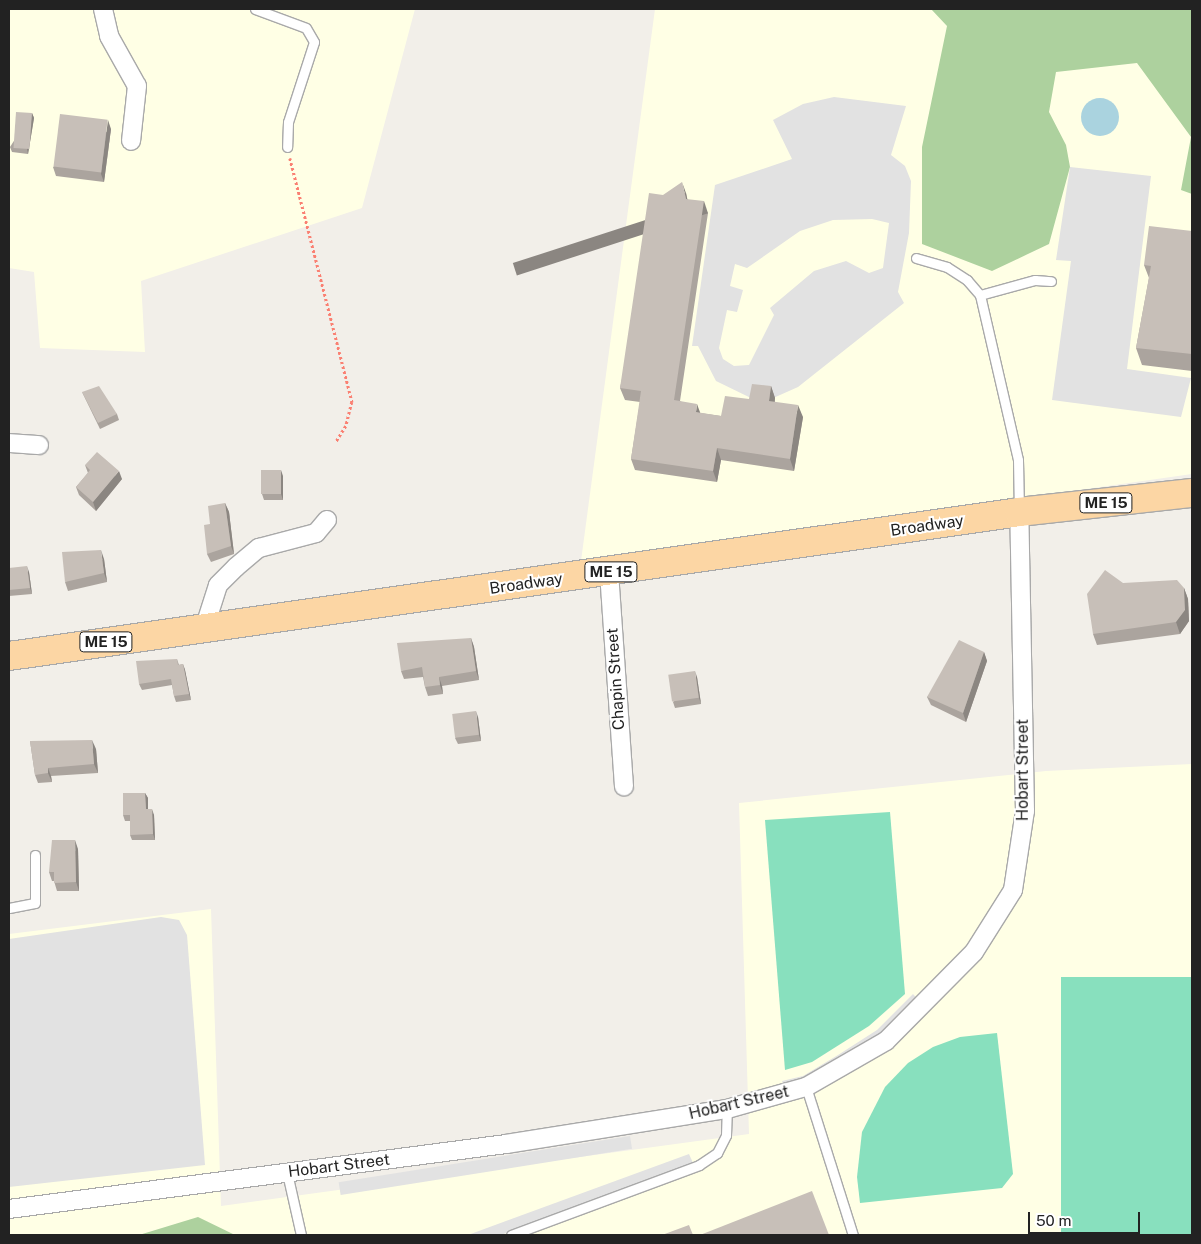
<!DOCTYPE html>
<style>
body{margin:0}
#map{position:relative;width:1201px;height:1244px;overflow:hidden;background:#f2efe9;font-family:"Public Sans",sans-serif}
div>[style]{position:absolute}
.education>*{inset:0;background:#ffffe5}
.forest>*{inset:0;background:#add19e}
.pitch>*{inset:0;background:#88e0be;transform-origin:0 0}
.parking>*{inset:0;background:#e2e2e2;transform-origin:0 0}
.water>*{inset:0;background:#aad3df}
.round{border-radius:50%}
.path>*{height:2.5px;margin-top:-1.25px;transform-origin:0;background:repeating-linear-gradient(90deg,#fa8072 0 2.5px,transparent 0 5px)}
.roads{filter:drop-shadow(1px 0 #a9a9a9) drop-shadow(-1px 0 #a9a9a9) drop-shadow(0 1px #a9a9a9) drop-shadow(0 -1px #a9a9a9)}
.lane>*{height:9px;margin:-4.5px;padding:0 4.5px;transform-origin:4.5px;border-radius:4.5px;background:#fff}
.street>*{height:18px;margin:-9px;padding:0 9px;transform-origin:9px;border-radius:9px;background:#fff}
.primary>*{height:28px;margin:-14px;padding:0 14px;transform-origin:14px;border-radius:14px;background:#fcd6a4}
.wall>*{inset:0;background:#aba49e}
.shaded-wall>*{inset:0;background:#8b8681;transform-origin:0 0}
.building>*{inset:0;background:#c7bfb8;transform-origin:0 0}
span{translate:-50% -50%;white-space:nowrap;text-align:center;line-height:1.15;-webkit-text-stroke:4px #fff;paint-order:stroke}
.shield-label span{padding:1px 4px;background:#fff;border:1px solid;border-radius:4px;-webkit-text-stroke-width:0}
.shield-label{font-size:15px;color:#222;font-weight:700}
.street-label{font-size:16px;color:#222}
.frame{position:absolute;inset:0;border:10px solid #222;pointer-events:none}
.scale{position:absolute;left:1028px;top:1212px;width:112px;height:22px;box-sizing:border-box;border:2px solid #222;border-top:0;padding-left:6px;font-size:15px;line-height:18px;white-space:nowrap;color:#222;-webkit-text-stroke:4px #fff;paint-order:stroke}
</style>
<div id="map">
<div class="education">
<i style="clip-path:polygon(9px 9px,415px 9px,362px 208px,141px 281px,145px 352px,40px 348px,34px 272px,9px 268px)"></i>
<i style="clip-path:polygon(655px 9px,1192px 9px,1192px 474px,581px 561px)"></i>
<i style="clip-path:polygon(1192px 764px,1192px 1235px,9px 1235px,9px 934px,211px 909px,221px 1206px,749px 1134px,739px 803px,1046px 771px)"></i>
</div>
<div class="forest">
<i style="clip-path:polygon(931px 9px,1192px 9px,1192px 194px,1181px 190px,1191px 137px,1137px 63px,1056px 72px,1049px 112px,1066px 145px,1070px 167px,1049px 244px,992px 271px,922px 244px,922px 147px,947px 26px)"></i>
<i style="clip-path:polygon(198px 1217px,235px 1235px,139px 1235px)"></i>
</div>
<div class="pitch">
<i style="clip-path:polygon(890px 812px,905px 994px,869px 1026px,812px 1062px,785px 1070px,765px 820px)"></i>
<i style="left:1192px;top:977px;width:258px;height:131px;rotate:90deg"></i>
<i style="clip-path:polygon(997px 1033px,1013px 1174px,1002px 1188px,860px 1203px,857px 1177px,862px 1132px,885px 1087px,908px 1063px,933px 1047px,960px 1037px)"></i>
</div>
<div class="parking">
<i style="clip-path:polygon(evenodd,834px 97px,906px 106px,891px 155px,905px 166px,911px 181px,909px 233px,898px 292px,904px 303px,798px 387px,771px 399px,753px 399px,716px 381px,698px 346px,692px 346px,715px 185px,792px 159px,773px 120px,803px 104px,834px 97px,872px 219px,889px 223px,883px 268px,869px 273px,846px 261px,814px 271px,770px 308px,774px 315px,749px 365px,734px 366px,723px 359px,719px 348px,727px 310px,737px 312px,743px 290px,730px 286px,735px 264px,747px 268px,800px 231px,833px 220px,872px 219px)"></i>
<i style="clip-path:polygon(1070px 167px,1151px 176px,1127px 369px,1191px 378px,1181px 417px,1052px 400px,1071px 261px,1056px 260px)"></i>
<i style="clip-path:polygon(161px 917px,179px 920px,187px 935px,205px 1165px,9px 1187px,9px 939px)"></i>
<i style="clip-path:polygon(913px 994px,922px 1004px,886px 1041px,787px 1093px,782px 1081px,803px 1076px,838px 1055px,877px 1030px)"></i>
<i style="left:630px;top:1136px;width:13px;height:295px;rotate:81deg"></i>
<i style="clip-path:polygon(689px 1154px,693px 1163px,501px 1235px,468px 1235px)"></i>
</div>
<div class="water">
<i class="round" style="left:1081px;top:98px;width:38px;height:38px"></i>
</div>
<div class="path">
<i style="left:290px;top:158px;width:252px;rotate:75.7deg"></i>
<i style="left:352px;top:402px;width:25px;rotate:104deg"></i>
<i style="left:346px;top:426px;width:19px;rotate:122deg"></i>
</div>
<div class="roads">
<div class="lane">
<i style="left:255px;top:9px;width:54px;rotate:20.4deg"></i>
<i style="left:306px;top:28px;width:16px;rotate:60deg"></i>
<i style="left:314px;top:42px;width:84px;rotate:108deg"></i>
<i style="left:288px;top:122px;width:25px;rotate:92deg"></i>
<i style="left:916px;top:258px;width:32px;rotate:16deg"></i>
<i style="left:947px;top:267px;width:24px;rotate:33deg"></i>
<i style="left:967px;top:280px;width:20px;rotate:49deg"></i>
<i style="left:980px;top:295px;width:169px;rotate:77deg"></i>
<i style="left:1018px;top:460px;width:50px;rotate:88.9deg"></i>
<i style="left:980px;top:295px;width:57px;rotate:-15.3deg"></i>
<i style="left:1035px;top:280px;width:16px;rotate:4deg"></i>
<i style="left:9px;top:908px;width:26px;rotate:-11deg"></i>
<i style="left:35px;top:903px;width:48px;rotate:-90deg"></i>
<i style="left:806px;top:1087px;width:155px;rotate:72.4deg"></i>
<i style="left:287px;top:1173px;width:64px;rotate:77.3deg"></i>
<i style="left:511px;top:1235px;width:201px;rotate:-20.4deg"></i>
<i style="left:699px;top:1165px;width:22px;rotate:-34deg"></i>
<i style="left:717px;top:1153px;width:20px;rotate:-63deg"></i>
<i style="left:726px;top:1135px;width:26px;rotate:-88deg"></i>
</div>
<div class="street">
<i style="left:103px;top:9px;width:28px;rotate:77deg"></i>
<i style="left:109px;top:36px;width:57px;rotate:60.8deg"></i>
<i style="left:137px;top:86px;width:55px;rotate:96.2deg"></i>
<i style="left:9px;top:443px;width:30px;rotate:4deg"></i>
<i style="left:609px;top:572px;width:215px;rotate:86deg"></i>
<i style="left:204px;top:629px;width:46px;rotate:-72.3deg"></i>
<i style="left:218px;top:585px;width:25px;rotate:-45deg"></i>
<i style="left:236px;top:567px;width:30px;rotate:-40deg"></i>
<i style="left:259px;top:548px;width:59px;rotate:-14.7deg"></i>
<i style="left:316px;top:533px;width:17px;rotate:-50deg"></i>
<i style="left:9px;top:1209px;width:501px;rotate:-7.45deg"></i>
<i style="left:506px;top:1144px;width:224px;rotate:-9deg"></i>
<i style="left:727px;top:1109px;width:82px;rotate:-15.6deg"></i>
<i style="left:806px;top:1087px;width:92px;rotate:-29.9deg"></i>
<i style="left:886px;top:1041px;width:125px;rotate:-45.3deg"></i>
<i style="left:974px;top:952px;width:73px;rotate:-57.8deg"></i>
<i style="left:1013px;top:890px;width:80px;rotate:-81.4deg"></i>
<i style="left:1025px;top:811px;width:299px;rotate:-91.1deg"></i>
</div>
<div class="primary">
<i style="left:9px;top:656px;width:1020px;rotate:-8.11deg"></i>
<i style="left:1019px;top:512px;width:174px;rotate:-6.3deg"></i>
</div>
</div>
<div class="wall">
<i style="clip-path:polygon(32px 113px,34px 118px,28px 154px,12px 152px,10px 147px)"></i>
<i style="clip-path:polygon(111px 129px,104px 182px,56px 176px,53px 167px)"></i>
<i style="clip-path:polygon(686px 193px,687px 199px,708px 213px,680px 401px,700px 413px,721px 416px,771px 386px,775px 398px,775px 402px,803px 417px,794px 471px,721px 460px,717px 482px,635px 470px,631px 459px,640px 402px,625px 400px,620px 388px,663px 195px)"></i>
<i style="clip-path:polygon(1192px 231px,1192px 371px,1142px 365px,1136px 348px,1149px 278px,1144px 265px)"></i>
<i style="clip-path:polygon(82px 392px,117px 414px,119px 420px,100px 429px)"></i>
<i style="clip-path:polygon(85px 465px,122px 479px,96px 511px,79px 495px,76px 487px,88px 473px)"></i>
<i style="clip-path:polygon(283px 476px,283px 500px,264px 500px,262px 494px)"></i>
<i style="clip-path:polygon(225px 503px,229px 512px,234px 554px,211px 562px,207px 554px,210px 524px)"></i>
<i style="clip-path:polygon(104px 559px,107px 582px,68px 591px,65px 582px)"></i>
<i style="clip-path:polygon(9px 568px,29px 572px,32px 594px,9px 596px)"></i>
<i style="clip-path:polygon(1123px 583px,1184px 588px,1188px 599px,1189px 621px,1180px 634px,1097px 645px,1093px 634px)"></i>
<i style="clip-path:polygon(471px 638px,474px 647px,479px 680px,442px 686px,443px 694px,428px 696px,425px 687px,423px 677px,404px 679px,401px 671px)"></i>
<i style="clip-path:polygon(984px 652px,987px 661px,966px 722px,931px 705px,927px 697px)"></i>
<i style="clip-path:polygon(177px 659px,179px 665px,183px 664px,185px 670px,191px 700px,176px 702px,174px 696px,172px 685px,142px 690px,139px 684px)"></i>
<i style="clip-path:polygon(697px 677px,701px 704px,675px 708px,673px 702px)"></i>
<i style="clip-path:polygon(478px 717px,481px 741px,458px 744px,455px 738px)"></i>
<i style="clip-path:polygon(30px 741px,96px 749px,98px 773px,51px 776px,52px 782px,38px 783px,35px 775px)"></i>
<i style="clip-path:polygon(145px 793px,148px 798px,148px 809px,154px 815px,155px 840px,132px 840px,130px 835px,130px 821px,125px 821px,123px 815px)"></i>
<i style="clip-path:polygon(78px 849px,79px 891px,57px 891px,54px 881px,52px 881px,49px 872px)"></i>
</div>
<div class="shaded-wall">
<i style="clip-path:polygon(32px 113px,34px 118px,28px 154px,27px 149px)"></i>
<i style="clip-path:polygon(108px 120px,111px 129px,104px 182px,101px 174px)"></i>
<i style="clip-path:polygon(682px 182px,686px 193px,690px 211px,686px 199px)"></i>
<i style="left:704px;top:201px;width:13px;height:201px;rotate:72deg"></i>
<i style="clip-path:polygon(771px 386px,775px 398px,773px 412px,769px 401px)"></i>
<i style="clip-path:polygon(697px 404px,701px 415px,696px 412px)"></i>
<i style="clip-path:polygon(798px 405px,803px 417px,794px 471px,790px 459px)"></i>
<i style="clip-path:polygon(717px 448px,721px 460px,717px 482px,713px 471px)"></i>
<i style="clip-path:polygon(281px 470px,283px 476px,283px 500px,281px 494px)"></i>
<i style="clip-path:polygon(119px 471px,122px 479px,96px 511px,93px 502px)"></i>
<i style="clip-path:polygon(225px 503px,229px 512px,234px 554px,231px 546px)"></i>
<i style="clip-path:polygon(101px 550px,104px 559px,107px 582px,104px 573px)"></i>
<i style="clip-path:polygon(27px 566px,29px 572px,32px 594px,30px 588px)"></i>
<i style="clip-path:polygon(1184px 588px,1188px 599px,1189px 621px,1180px 634px,1176px 622px)"></i>
<i style="clip-path:polygon(471px 638px,474px 647px,479px 680px,476px 671px)"></i>
<i style="clip-path:polygon(984px 652px,987px 661px,966px 722px,963px 713px)"></i>
<i style="clip-path:polygon(183px 664px,185px 670px,191px 700px,189px 694px)"></i>
<i style="clip-path:polygon(695px 671px,697px 677px,701px 704px,699px 698px)"></i>
<i style="clip-path:polygon(439px 677px,442px 686px,443px 694px,440px 685px)"></i>
<i style="clip-path:polygon(476px 711px,478px 717px,481px 741px,479px 735px)"></i>
<i style="clip-path:polygon(92px 740px,96px 749px,98px 773px,94px 764px)"></i>
<i style="clip-path:polygon(48px 768px,51px 776px,52px 782px,48px 773px)"></i>
<i style="clip-path:polygon(145px 793px,148px 798px,148px 815px,146px 809px)"></i>
<i style="clip-path:polygon(152px 809px,154px 815px,155px 840px,153px 834px)"></i>
<i style="clip-path:polygon(75px 840px,78px 849px,79px 891px,76px 882px)"></i>
</div>
<div class="building">
<i style="left:16px;top:112px;width:16px;height:36px;rotate:4deg"></i>
<i style="left:60px;top:114px;width:48px;height:53px;rotate:7deg"></i>
<i style="clip-path:polygon(682px 182px,686px 199px,704px 201px,674px 400px,697px 404px,696px 412px,721px 416px,725px 396px,749px 399px,752px 384px,771px 386px,769px 401px,798px 405px,790px 459px,717px 448px,713px 471px,631px 459px,641px 391px,620px 388px,649px 193px,663px 195px)"></i>
<i style="clip-path:polygon(1149px 226px,1192px 231px,1192px 354px,1136px 348px,1151px 266px,1144px 265px)"></i>
<i style="clip-path:polygon(99px 386px,117px 414px,98px 423px,82px 392px)"></i>
<i style="clip-path:polygon(97px 452px,119px 471px,93px 502px,76px 487px,90px 470px,85px 465px)"></i>
<i style="left:261px;top:470px;width:20px;height:24px"></i>
<i style="clip-path:polygon(225px 503px,231px 546px,207px 554px,204px 525px,210px 524px,208px 506px)"></i>
<i style="clip-path:polygon(101px 550px,104px 573px,65px 582px,62px 552px)"></i>
<i style="clip-path:polygon(27px 566px,30px 588px,9px 590px,9px 568px)"></i>
<i style="clip-path:polygon(1105px 570px,1123px 583px,1177px 580px,1184px 588px,1185px 610px,1176px 622px,1093px 634px,1087px 594px)"></i>
<i style="clip-path:polygon(471px 638px,476px 671px,439px 677px,440px 685px,425px 687px,422px 667px,401px 671px,397px 643px)"></i>
<i style="clip-path:polygon(959px 640px,984px 652px,963px 713px,927px 697px)"></i>
<i style="clip-path:polygon(177px 659px,178px 665px,183px 664px,189px 694px,174px 696px,171px 679px,139px 684px,136px 661px)"></i>
<i style="left:695px;top:671px;width:27px;height:27px;rotate:82deg"></i>
<i style="left:476px;top:711px;width:24px;height:24px;rotate:83deg"></i>
<i style="clip-path:polygon(92px 740px,94px 764px,48px 768px,48px 773px,35px 775px,30px 741px)"></i>
<i style="clip-path:polygon(123px 793px,145px 793px,146px 809px,152px 809px,153px 834px,130px 835px,130px 815px,123px 815px)"></i>
<i style="clip-path:polygon(52px 840px,75px 840px,76px 882px,54px 883px,54px 872px,49px 872px)"></i>
<i style="clip-path:polygon(812px 1191px,829px 1235px,700px 1235px)"></i>
<i style="clip-path:polygon(689px 1225px,693px 1235px,662px 1235px)"></i>
</div>
<div class="shield-label">
<span style="left:1106px;top:503px">ME 15</span>
<span style="left:611px;top:572px">ME 15</span>
<span style="left:106px;top:642px">ME 15</span>
</div>
<div class="street-label">
<span style="left:927px;top:526px;rotate:-8deg">Broadway</span>
<span style="left:526px;top:584px;rotate:-8deg">Broadway</span>
<span style="left:616px;top:679px;rotate:-94deg">Chapin Street</span>
<span style="left:1023px;top:770px;rotate:-90deg">Hobart Street</span>
<span style="left:739px;top:1103px;rotate:-13deg">Hobart Street</span>
<span style="left:339px;top:1166px;rotate:-7deg">Hobart Street</span>
</div>
<div class="frame"></div>
<div class="scale">50 m</div>
</div>
